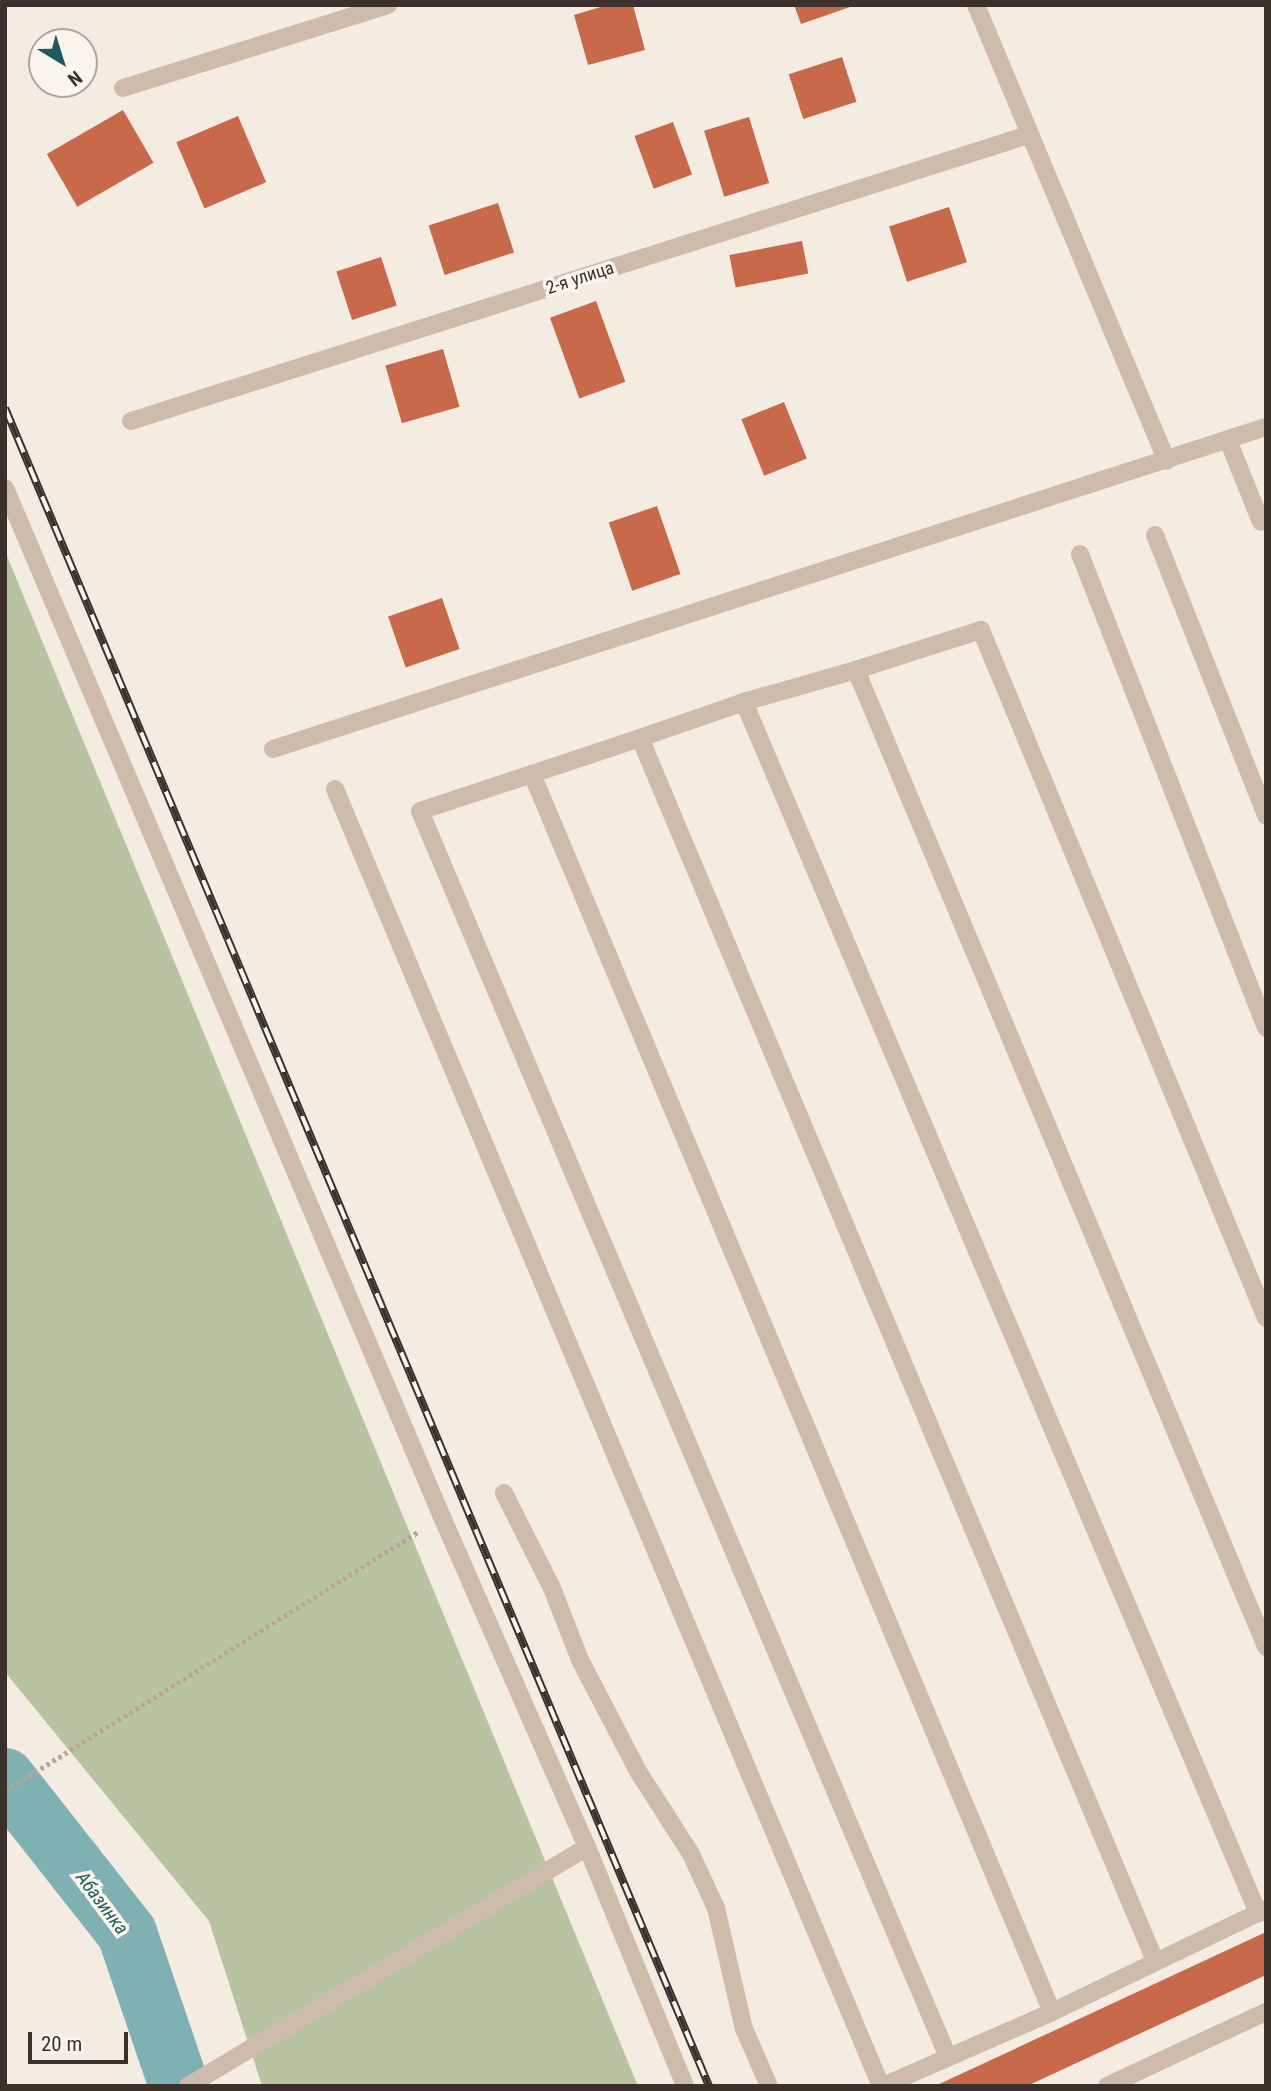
<!DOCTYPE html>
<meta charset="utf-8">
<style>
body{margin:0}
#map{position:relative;width:1271px;height:2091px;overflow:hidden;background:#f4ebe1;font-family:"Roboto Condensed",sans-serif}
div>[style]{position:absolute}
.green>*{inset:0;background:#b8c4a0}
.river>*{height:60px;margin:-30px;padding:0 30px;transform-origin:30px;border-radius:30px;background:#7fb0b2}
.building>*{inset:0;background:#c8694b;transform-origin:0 0}
.path>*{height:4.5px;margin-top:-2.25px;transform-origin:0;background:repeating-linear-gradient(90deg,#b9a596 0 3.5px,transparent 0 7px)}
.minor>*{height:18px;margin:-9px;padding:0 9px;transform-origin:9px;border-radius:9px;background:#cdbbac}
.rail>*{height:8px;margin-top:-4px;transform-origin:0;background:repeating-linear-gradient(90deg,#fbf5ee 0 16px,#3b302b 0 32px);box-sizing:border-box;border-block:2px solid #3b302b}
span{translate:-50% -50%;white-space:nowrap;text-align:center;line-height:1.15;-webkit-text-stroke:7px #fbf5ee;paint-order:stroke}
.street-label{font-size:18px;color:#3b302b}
.water-label{font-size:19px;color:#1f5a5e;font-style:italic}
.frame{position:absolute;inset:0;border:7px solid #3b302b;pointer-events:none}
.north{position:absolute;left:28px;top:28px;width:70px;height:70px;box-sizing:border-box;background:#fbf5ee;border:2px solid #aea6a0;border-radius:50%;rotate:142deg;font-size:19px;font-weight:700;line-height:28px;text-align:center;color:#3b302b}
.north::after{content:'';display:block;margin:auto;width:24px;height:32px;background:#1f5a5e;clip-path:polygon(50% 0,100% 100%,50% 72%,0 100%)}
.scale{position:absolute;left:28px;top:2032px;width:100px;height:32px;box-sizing:border-box;border:4px solid #3b302b;border-top:0;padding-left:9px;font-size:21px;line-height:24px;white-space:nowrap;color:#3b302b;-webkit-text-stroke:5px #fbf5ee;paint-order:stroke}
</style>
<div id="map">
<div class="green">
<i style="clip-path:polygon(5px 551px,638px 2086px,262px 2086px,209px 1921px,5px 1672px)"></i>
</div>
<div class="river">
<i style="left:5px;top:1778px;width:197px;rotate:51.8deg"></i>
<i style="left:127px;top:1933px;width:162px;rotate:71.2deg"></i>
</div>
<div class="building">
<i style="clip-path:polygon(607px 5px,633px 5px,645px 50px,588px 65px,574px 15px)"></i>
<i style="clip-path:polygon(794px 5px,853px 5px,853px 6px,801px 24px)"></i>
<i style="left:842px;top:57px;width:47px;height:56px;rotate:72deg"></i>
<i style="left:123px;top:110px;width:61px;height:88px;rotate:60deg"></i>
<i style="left:238px;top:116px;width:72px;height:67px;rotate:67deg"></i>
<i style="left:749px;top:117px;width:69px;height:47px;rotate:73deg"></i>
<i style="left:673px;top:122px;width:56px;height:41px;rotate:70deg"></i>
<i style="left:498px;top:203px;width:52px;height:73px;rotate:72deg"></i>
<i style="left:949px;top:207px;width:58px;height:63px;rotate:72deg"></i>
<i style="left:802px;top:241px;width:33px;height:74px;rotate:79deg"></i>
<i style="left:381px;top:257px;width:51px;height:47px;rotate:72deg"></i>
<i style="left:596px;top:301px;width:86px;height:49px;rotate:70deg"></i>
<i style="left:443px;top:349px;width:60px;height:60px;rotate:74deg"></i>
<i style="left:784px;top:402px;width:61px;height:46px;rotate:68deg"></i>
<i style="left:657px;top:506px;width:72px;height:51px;rotate:71deg"></i>
<i style="left:442px;top:598px;width:54px;height:57px;rotate:71deg"></i>
<i style="clip-path:polygon(1266px 1932px,1266px 1975px,1027px 2086px,935px 2086px)"></i>
</div>
<div class="path">
<i style="left:5px;top:1791px;width:490px;rotate:-32.1deg"></i>
</div>
<div class="minor">
<i style="left:976px;top:5px;width:494px;rotate:67.3deg"></i>
<i style="left:123px;top:88px;width:278px;rotate:-17.4deg"></i>
<i style="left:131px;top:421px;width:941px;rotate:-17.68deg"></i>
<i style="left:1228px;top:440px;width:88px;rotate:68.1deg"></i>
<i style="left:5px;top:488px;width:1118px;rotate:66.99deg"></i>
<i style="left:442px;top:1517px;width:360px;rotate:66.3deg"></i>
<i style="left:587px;top:1847px;width:258px;rotate:67.7deg"></i>
<i style="left:1155px;top:535px;width:302px;rotate:68.4deg"></i>
<i style="left:1080px;top:554px;width:509px;rotate:68.57deg"></i>
<i style="left:856px;top:670px;width:116px;rotate:164.1deg"></i>
<i style="left:744px;top:702px;width:1316px;rotate:67deg"></i>
<i style="left:1258px;top:1913px;width:9px;rotate:-27deg"></i>
<i style="left:640px;top:738px;width:110px;rotate:-19.1deg"></i>
<i style="left:273px;top:749px;width:1044px;rotate:-17.97deg"></i>
<i style="left:532px;top:774px;width:114px;rotate:-18.4deg"></i>
<i style="left:640px;top:738px;width:1327px;rotate:67.16deg"></i>
<i style="left:335px;top:789px;width:1407px;rotate:67.17deg"></i>
<i style="left:1266px;top:1318px;width:745px;rotate:-112.5deg"></i>
<i style="left:981px;top:630px;width:131px;rotate:162.3deg"></i>
<i style="left:856px;top:670px;width:1060px;rotate:67.23deg"></i>
<i style="left:504px;top:1493px;width:106px;rotate:63.2deg"></i>
<i style="left:552px;top:1588px;width:77px;rotate:68.7deg"></i>
<i style="left:580px;top:1660px;width:127px;rotate:62.4deg"></i>
<i style="left:639px;top:1773px;width:94px;rotate:57.2deg"></i>
<i style="left:690px;top:1852px;width:62px;rotate:65.1deg"></i>
<i style="left:716px;top:1908px;width:124px;rotate:77deg"></i>
<i style="left:744px;top:2029px;width:62px;rotate:66.3deg"></i>
<i style="left:948px;top:2057px;width:1353px;rotate:-112.97deg"></i>
<i style="left:420px;top:811px;width:118px;rotate:-18.3deg"></i>
<i style="left:532px;top:774px;width:1343px;rotate:67.22deg"></i>
<i style="left:188px;top:2086px;width:465px;rotate:-30.9deg"></i>
<i style="left:883px;top:2086px;width:184px;rotate:-23.6deg"></i>
<i style="left:1052px;top:2012px;width:229px;rotate:-25.7deg"></i>
<i style="left:1107px;top:2086px;width:175px;rotate:-25deg"></i>
</div>
<div class="rail">
<i style="left:5px;top:408px;width:1820px;rotate:67.24deg"></i>
</div>
<div class="street-label">
<span style="left:580px;top:278px;rotate:-18deg">2-я улица</span>
</div>
<div class="water-label">
<span style="left:102px;top:1903px;rotate:53deg">Абазинка</span>
</div>
<div class="frame"></div>
<div class="north">N</div>
<div class="scale">20 m</div>
</div>
